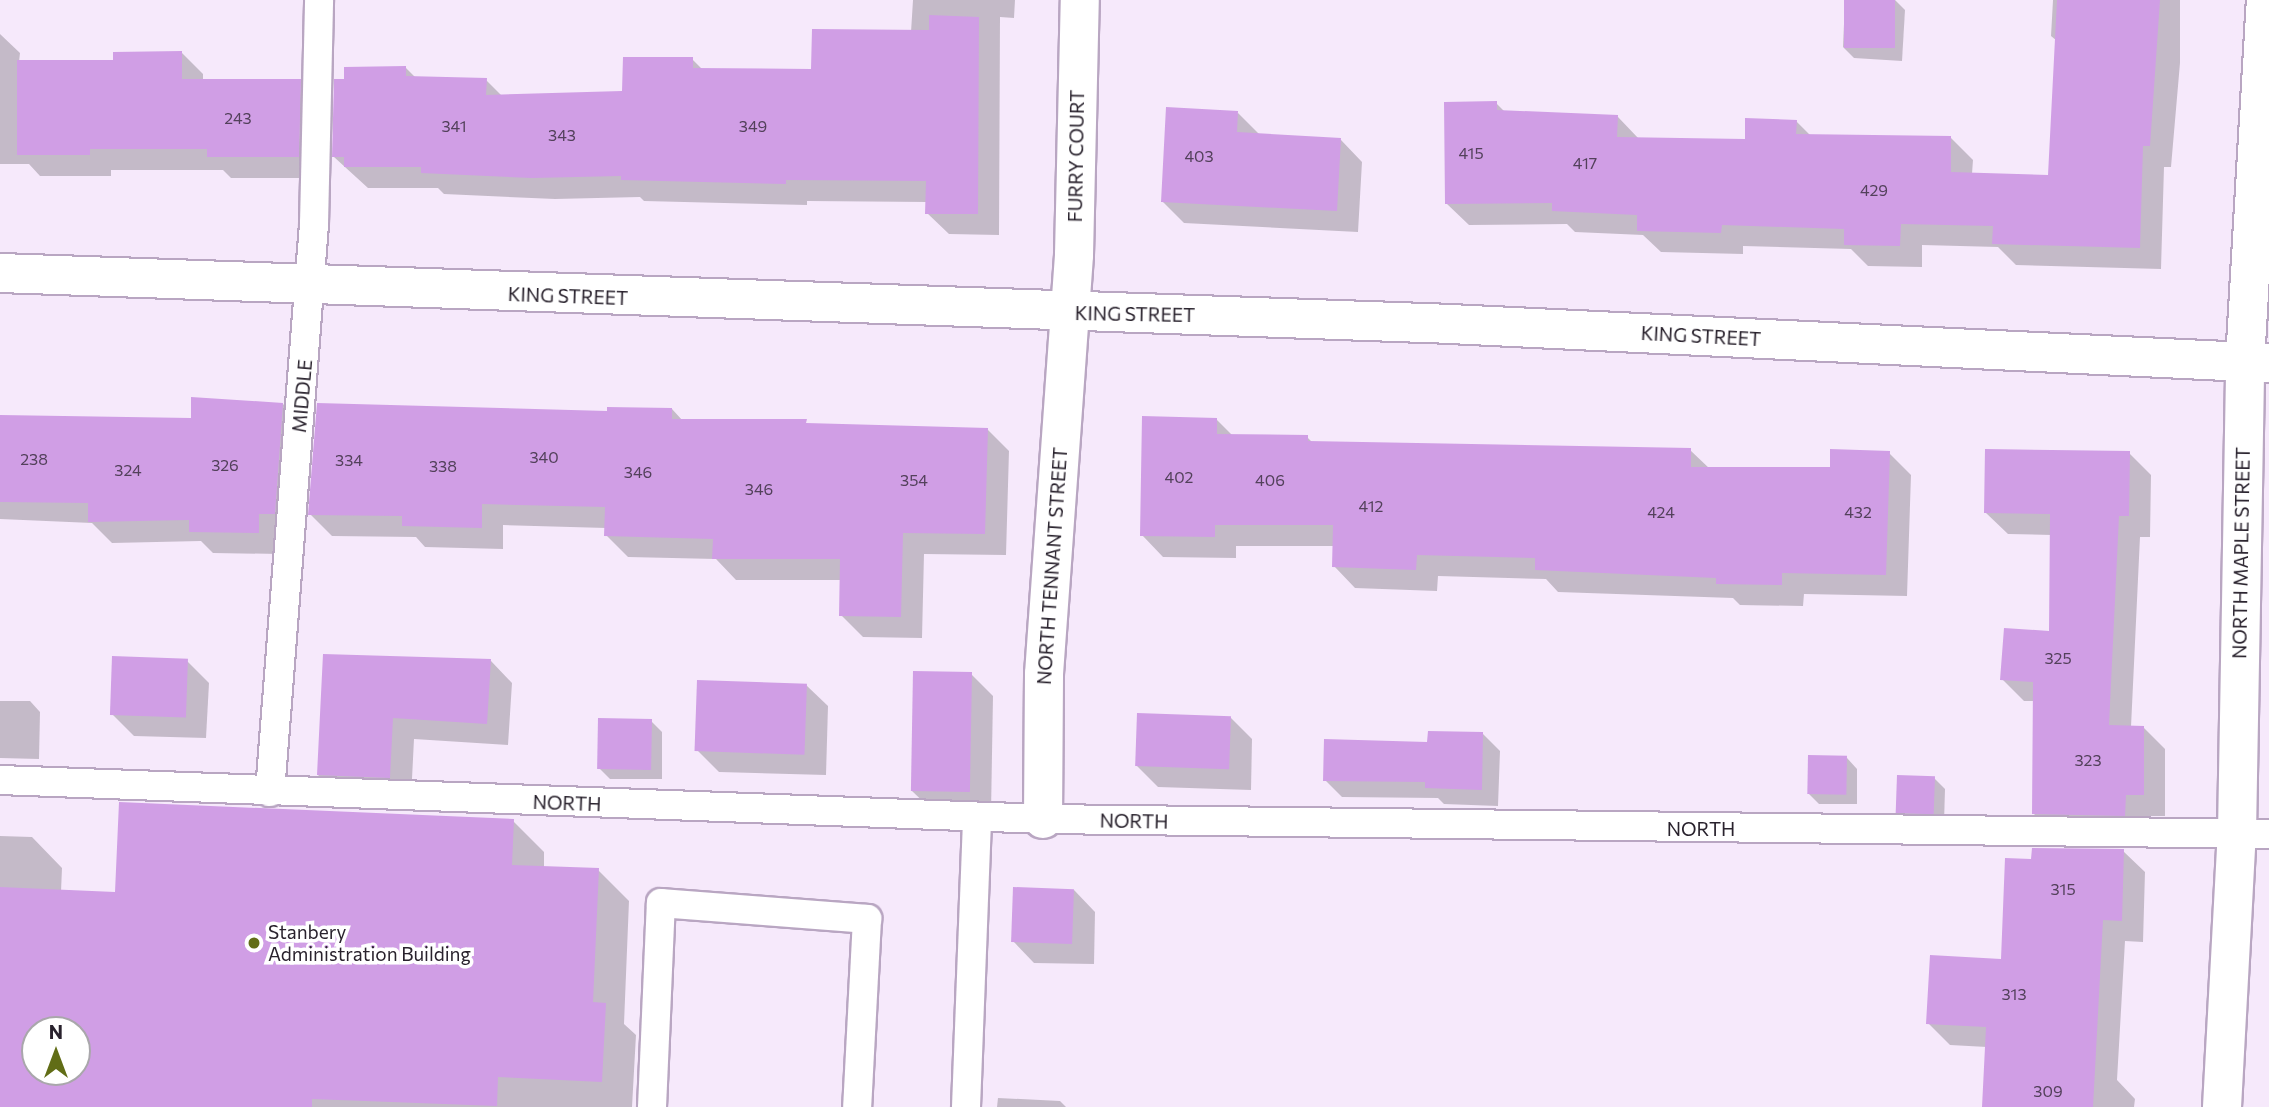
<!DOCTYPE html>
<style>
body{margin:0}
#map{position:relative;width:2269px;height:1107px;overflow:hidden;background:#f6e9fb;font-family:Commissioner,sans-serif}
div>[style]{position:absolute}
.shadow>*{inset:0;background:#0003}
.building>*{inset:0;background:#d09ee5;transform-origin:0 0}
.roads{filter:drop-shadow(2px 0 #b9a6c2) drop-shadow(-2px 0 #b9a6c2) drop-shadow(0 2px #b9a6c2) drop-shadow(0 -2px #b9a6c2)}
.service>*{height:28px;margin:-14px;padding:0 14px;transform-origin:14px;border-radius:14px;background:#fff}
.minor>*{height:38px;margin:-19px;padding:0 19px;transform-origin:19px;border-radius:19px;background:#fff}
.tertiary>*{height:38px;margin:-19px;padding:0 19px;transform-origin:19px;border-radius:19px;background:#fff}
.dots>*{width:19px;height:19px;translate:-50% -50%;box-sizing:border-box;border:4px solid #fff;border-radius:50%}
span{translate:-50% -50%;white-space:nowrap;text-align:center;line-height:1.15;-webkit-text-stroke:7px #fff;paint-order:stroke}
.number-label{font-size:16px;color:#53415b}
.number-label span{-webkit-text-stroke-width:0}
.street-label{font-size:19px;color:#29222d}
.poi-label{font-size:19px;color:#29222d}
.left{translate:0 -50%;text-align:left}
.north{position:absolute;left:21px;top:1016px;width:70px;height:70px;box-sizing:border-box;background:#fff;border:2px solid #a9a7ab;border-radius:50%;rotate:0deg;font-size:19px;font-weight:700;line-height:28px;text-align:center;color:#29222d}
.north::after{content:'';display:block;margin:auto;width:24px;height:32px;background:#616d16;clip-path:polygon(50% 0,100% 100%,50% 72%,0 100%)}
</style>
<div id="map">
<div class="shadow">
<i style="clip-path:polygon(913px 0,1015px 0,1014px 18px,1000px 17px,999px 235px,949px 234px,927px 213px,927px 202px,807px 201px,807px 205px,644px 201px,640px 197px,555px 199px,444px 194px,438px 188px,368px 188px,334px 157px,406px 68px,416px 78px,486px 80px,502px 96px,624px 93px,692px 59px,703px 70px,813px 71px,911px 32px)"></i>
<i style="clip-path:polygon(1845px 0,1895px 0,1905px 10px,1902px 61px,1854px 58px,1843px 47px)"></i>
<i style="clip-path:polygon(2053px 0,2180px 0,2180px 63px,2171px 167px,2164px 167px,2161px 269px,2016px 265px,1998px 247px,1922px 245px,1922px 267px,1868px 266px,1851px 249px,1743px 246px,1743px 254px,1661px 252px,1643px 235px,1575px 232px,1567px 224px,1469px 225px,1447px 204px,1496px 103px,1506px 113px,1618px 117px,1639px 139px,1746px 141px,1796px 121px,1811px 136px,1951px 138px,1973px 160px,1972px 174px,2050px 177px,2057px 41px,2051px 36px)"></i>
<i style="clip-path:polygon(0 34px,20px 53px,19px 62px,115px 62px,181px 52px,203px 74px,203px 81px,300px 81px,322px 103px,320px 178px,231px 178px,223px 170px,111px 170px,111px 176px,40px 176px,29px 164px,0 164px)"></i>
<i style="clip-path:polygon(1238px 113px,1260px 135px,1341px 140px,1362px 162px,1358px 232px,1184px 223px,1162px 201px)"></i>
<i style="clip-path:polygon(283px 404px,305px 426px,280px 554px,213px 553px,201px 541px,112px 543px,92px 523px,0 519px,0 417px,193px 420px)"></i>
<i style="clip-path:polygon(672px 409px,683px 421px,987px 429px,1009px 451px,1006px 555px,924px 554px,922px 638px,863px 637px,841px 615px,842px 580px,736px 580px,716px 559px,628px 557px,606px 535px,606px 528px,503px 525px,503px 549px,425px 547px,416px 537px,332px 536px,310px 514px,608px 413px)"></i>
<i style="clip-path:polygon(1216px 419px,1233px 436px,1307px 437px,1313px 443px,1690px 450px,1710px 469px,1831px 469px,1889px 453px,1911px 475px,1907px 596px,1804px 594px,1803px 606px,1740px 605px,1733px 598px,1558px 592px,1546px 579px,1438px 576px,1437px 591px,1355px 588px,1334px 566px,1334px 546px,1236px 546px,1236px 558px,1163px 557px,1142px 535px)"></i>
<i style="clip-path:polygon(2129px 453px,2151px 475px,2150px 537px,2140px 537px,2131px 727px,2143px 727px,2165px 749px,2165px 816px,2147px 816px,2146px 837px,2055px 836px,2034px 814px,2035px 701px,2024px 701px,2002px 679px,2051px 633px,2052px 535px,2008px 534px,1986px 513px)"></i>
<i style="clip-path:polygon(324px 656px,491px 661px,512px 683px,508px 745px,414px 739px,411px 799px,340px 796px,318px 775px)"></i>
<i style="clip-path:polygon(187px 661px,209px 683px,206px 738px,134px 736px,112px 714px)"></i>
<i style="clip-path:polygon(971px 674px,993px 696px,991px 813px,934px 812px,912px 791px)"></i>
<i style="clip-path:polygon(806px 685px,828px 706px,826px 775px,719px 772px,697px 750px)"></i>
<i style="clip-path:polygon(0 701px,30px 701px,40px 712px,39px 759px,0 758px)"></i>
<i style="clip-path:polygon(1230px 717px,1252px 739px,1251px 790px,1158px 787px,1136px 765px)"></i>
<i style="clip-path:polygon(651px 721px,662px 732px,662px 779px,610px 779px,599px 768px)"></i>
<i style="clip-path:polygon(1483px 734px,1500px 751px,1498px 806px,1444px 804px,1438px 798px,1342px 797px,1325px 780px,1429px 744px)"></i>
<i style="clip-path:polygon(1847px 758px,1857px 769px,1857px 804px,1819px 804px,1808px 793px)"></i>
<i style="clip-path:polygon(1934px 778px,1945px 789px,1944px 823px,1909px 823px,1898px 812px)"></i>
<i style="clip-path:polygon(evenodd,513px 821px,544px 852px,544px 868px,598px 870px,629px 901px,624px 1024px,636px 1035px,632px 1107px,0 1107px,0 836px,32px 837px,62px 868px,61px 892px,116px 894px,513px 821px,35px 1030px,77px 1030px,77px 1072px,35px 1072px,35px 1030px)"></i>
<i style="clip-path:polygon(2123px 851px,2145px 872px,2143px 942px,2125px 941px,2117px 1080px,2135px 1099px,2134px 1107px,1984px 1107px,1987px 1047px,1950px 1045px,1928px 1023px,2003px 961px,2033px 861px)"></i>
<i style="clip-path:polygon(1074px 890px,1095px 912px,1094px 964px,1034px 963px,1013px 941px)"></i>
<i style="clip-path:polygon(998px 1098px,1060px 1101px,1066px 1107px,997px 1107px)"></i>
</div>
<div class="building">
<i style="left:1844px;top:0;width:51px;height:48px"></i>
<i style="clip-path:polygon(2057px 0,2160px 0,2150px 146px,2143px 146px,2140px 248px,1992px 244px,1993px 226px,1901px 224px,1900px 246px,1844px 245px,1844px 229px,1722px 225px,1721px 233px,1637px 231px,1637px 215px,1552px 211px,1552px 203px,1445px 204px,1444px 102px,1497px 101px,1497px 110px,1618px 115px,1617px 137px,1745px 139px,1745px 118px,1797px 120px,1796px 134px,1951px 136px,1951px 172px,2048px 175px)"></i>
<i style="clip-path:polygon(929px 15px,979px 17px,978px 214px,925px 214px,926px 181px,786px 180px,786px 184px,621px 180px,621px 176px,532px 178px,421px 173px,421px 167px,344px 167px,344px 157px,332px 157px,334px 79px,344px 79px,344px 67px,406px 66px,406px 76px,487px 78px,486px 95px,622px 91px,623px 57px,693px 57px,693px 68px,811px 69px,812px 29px,929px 30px)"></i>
<i style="clip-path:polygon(182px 51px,182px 79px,301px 79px,299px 157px,207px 157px,207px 149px,90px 149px,90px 155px,17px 155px,17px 60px,113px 60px,113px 52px)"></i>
<i style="clip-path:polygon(1166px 107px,1238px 111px,1237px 132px,1341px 138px,1337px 211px,1161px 202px)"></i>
<i style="clip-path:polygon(191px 397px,283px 403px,275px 514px,259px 514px,259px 533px,189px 532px,189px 520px,88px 522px,88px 503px,0 502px,0 415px,191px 418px)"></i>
<i style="clip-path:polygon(317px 403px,607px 411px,607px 407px,672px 408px,672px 419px,807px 419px,806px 423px,988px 428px,985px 534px,903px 533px,901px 617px,839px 616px,840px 559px,712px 559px,713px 539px,604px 536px,605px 507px,482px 504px,482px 528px,402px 526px,402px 516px,308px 515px)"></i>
<i style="clip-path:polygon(1142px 416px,1217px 418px,1217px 434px,1308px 435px,1308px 441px,1691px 448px,1691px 467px,1830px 467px,1830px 449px,1890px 451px,1886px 575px,1782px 573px,1782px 585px,1716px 584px,1716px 578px,1535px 570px,1535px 558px,1417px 555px,1416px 570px,1332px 567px,1333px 525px,1215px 525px,1215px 537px,1140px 536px)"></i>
<i style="clip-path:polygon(1985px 449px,2130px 451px,2129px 516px,2119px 516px,2109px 725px,2144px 726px,2144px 795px,2126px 795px,2125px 816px,2032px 814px,2033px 682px,2000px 680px,2004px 628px,2049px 631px,2050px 514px,1984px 513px)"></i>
<i style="clip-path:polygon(323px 654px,491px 659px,487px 724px,393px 718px,390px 778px,317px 775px)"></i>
<i style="left:112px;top:656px;width:76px;height:59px;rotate:2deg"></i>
<i style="left:913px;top:671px;width:59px;height:120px;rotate:1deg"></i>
<i style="left:697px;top:680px;width:110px;height:71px;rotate:2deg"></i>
<i style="left:1137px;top:713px;width:94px;height:53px;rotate:2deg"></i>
<i style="left:598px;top:718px;width:54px;height:51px;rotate:1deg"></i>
<i style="clip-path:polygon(1428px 731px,1483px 732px,1482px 790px,1425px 788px,1425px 782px,1323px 781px,1324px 739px,1427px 742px)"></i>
<i style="left:1808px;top:755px;width:39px;height:39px;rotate:1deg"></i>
<i style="left:1897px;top:775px;width:38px;height:38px;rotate:2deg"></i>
<i style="clip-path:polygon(evenodd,119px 802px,514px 819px,512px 865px,599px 868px,593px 1002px,606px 1003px,602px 1082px,498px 1077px,497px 1106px,312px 1099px,312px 1107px,0 1107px,0 887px,115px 892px,119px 802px,35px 1030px,77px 1030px,77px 1072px,35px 1072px,35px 1030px)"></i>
<i style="clip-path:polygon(2032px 848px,2124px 849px,2122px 921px,2103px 920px,2093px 1107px,1982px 1107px,1986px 1027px,1926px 1024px,1930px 955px,2001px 959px,2005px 858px,2031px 859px)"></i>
<i style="left:1013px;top:887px;width:61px;height:55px;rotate:2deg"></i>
</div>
<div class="roads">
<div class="service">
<i style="left:0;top:780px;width:1044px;rotate:2.14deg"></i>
<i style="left:1043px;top:819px;width:1226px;rotate:0.7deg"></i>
<i style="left:270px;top:792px;width:570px;rotate:-85.57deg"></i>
<i style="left:314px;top:224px;width:224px;rotate:-88.7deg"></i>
<i style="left:652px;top:1107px;width:204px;rotate:-87.5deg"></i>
<i style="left:661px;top:903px;width:207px;rotate:4.4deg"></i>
<i style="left:867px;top:919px;width:188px;rotate:93deg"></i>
<i style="left:966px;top:1107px;width:290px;rotate:-87.8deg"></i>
</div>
<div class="minor">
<i style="left:0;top:273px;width:1451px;rotate:2.01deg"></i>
<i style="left:1450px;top:324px;width:820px;rotate:2.73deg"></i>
<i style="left:1043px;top:819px;width:145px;rotate:-89.6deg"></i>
<i style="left:1044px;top:674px;width:420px;rotate:-85.9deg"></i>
<i style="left:1074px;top:255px;width:255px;rotate:-88.7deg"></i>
</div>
<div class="tertiary">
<i style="left:2222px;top:1107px;width:274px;rotate:-86.9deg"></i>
<i style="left:2237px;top:833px;width:471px;rotate:-89deg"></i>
<i style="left:2245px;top:362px;width:363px;rotate:-86.7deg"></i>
</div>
</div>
<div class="dots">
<i style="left:254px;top:943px;background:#616d16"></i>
</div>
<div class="number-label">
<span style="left:238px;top:118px">243</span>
<span style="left:454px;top:126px">341</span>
<span style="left:753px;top:126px">349</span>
<span style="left:562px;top:135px">343</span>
<span style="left:1471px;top:153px">415</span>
<span style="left:1199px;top:156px">403</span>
<span style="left:1585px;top:163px">417</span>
<span style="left:1874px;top:190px">429</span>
<span style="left:544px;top:457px">340</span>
<span style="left:34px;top:459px">238</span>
<span style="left:349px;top:460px">334</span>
<span style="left:225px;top:465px">326</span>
<span style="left:443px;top:466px">338</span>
<span style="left:128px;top:470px">324</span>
<span style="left:638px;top:472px">346</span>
<span style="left:1179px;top:477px">402</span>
<span style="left:914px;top:480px">354</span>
<span style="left:1270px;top:480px">406</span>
<span style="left:759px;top:489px">346</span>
<span style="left:1371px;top:506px">412</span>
<span style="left:1661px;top:512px">424</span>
<span style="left:1858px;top:512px">432</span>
<span style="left:2058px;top:658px">325</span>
<span style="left:2088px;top:760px">323</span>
<span style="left:2063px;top:889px">315</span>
<span style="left:2014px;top:994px">313</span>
<span style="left:2048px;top:1091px">309</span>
</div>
<div class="street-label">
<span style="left:1076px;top:156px;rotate:-89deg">FURRY COURT</span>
<span style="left:568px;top:296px;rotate:2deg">KING STREET</span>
<span style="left:1135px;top:314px;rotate:1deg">KING STREET</span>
<span style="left:1701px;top:336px;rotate:3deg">KING STREET</span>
<span style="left:302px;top:396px;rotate:-85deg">MIDDLE</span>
<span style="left:2241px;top:553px;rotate:-89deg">NORTH MAPLE STREET</span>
<span style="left:1052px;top:566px;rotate:-86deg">NORTH TENNANT STREET</span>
<span style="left:567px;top:803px;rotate:2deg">NORTH</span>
<span style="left:1134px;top:821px;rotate:1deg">NORTH</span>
<span style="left:1701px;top:829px">NORTH</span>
</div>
<div class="poi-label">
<span class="left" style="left:268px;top:943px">Stanbery<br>Administration Building</span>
</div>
<div class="north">N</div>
</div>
